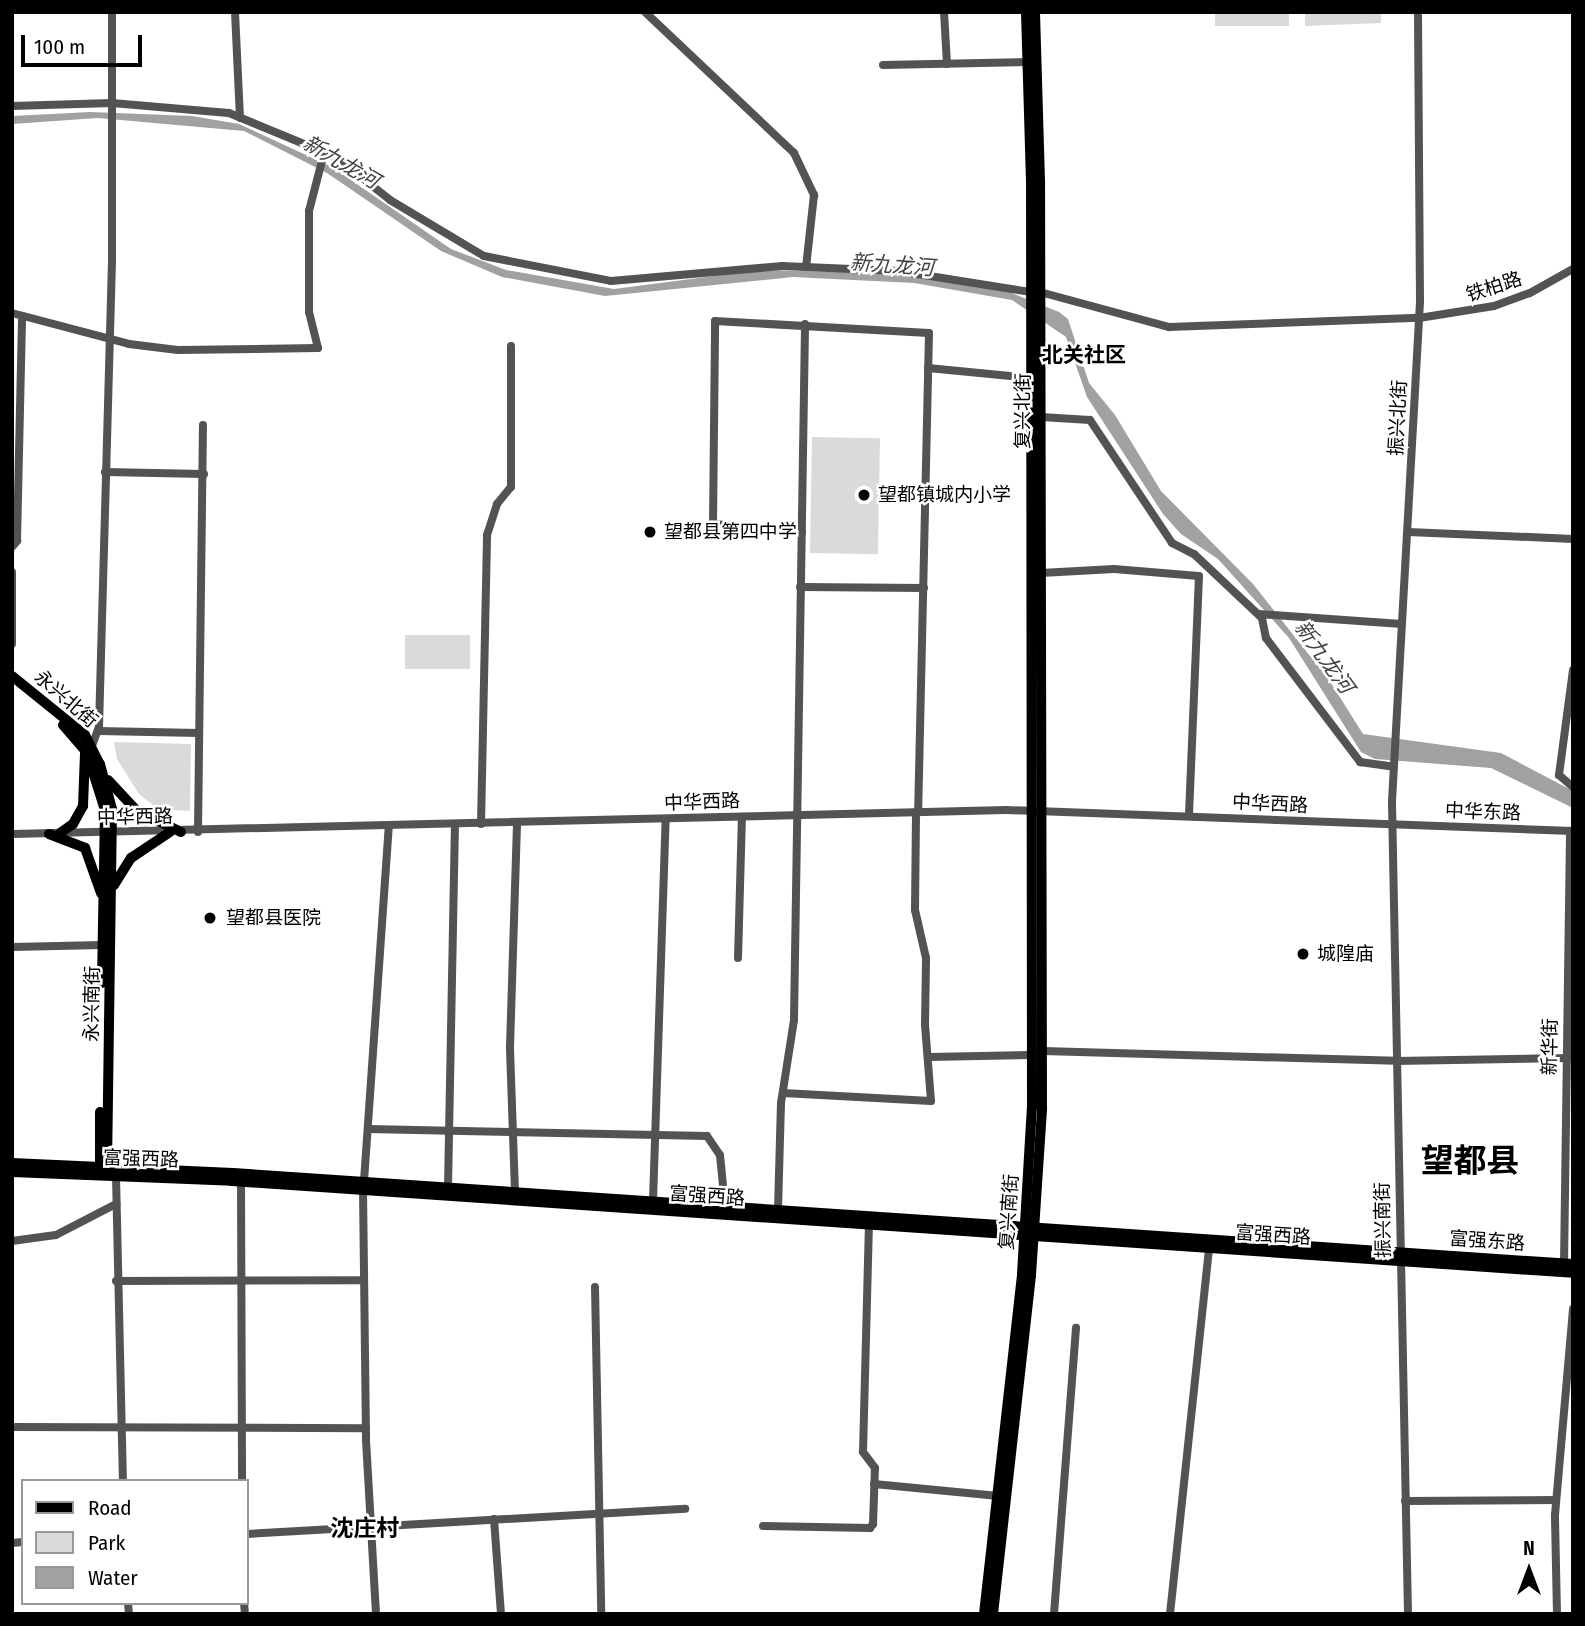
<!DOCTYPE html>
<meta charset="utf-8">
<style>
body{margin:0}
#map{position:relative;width:1585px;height:1626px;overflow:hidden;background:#fff;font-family:"Fira Sans Condensed","Noto Sans SC",sans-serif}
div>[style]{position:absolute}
.green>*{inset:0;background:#dadada;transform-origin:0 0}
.water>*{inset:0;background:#a1a1a1}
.minor>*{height:8px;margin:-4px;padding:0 4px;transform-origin:4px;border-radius:4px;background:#535353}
.major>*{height:10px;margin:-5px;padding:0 5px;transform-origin:5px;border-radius:5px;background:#000}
.dots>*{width:19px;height:19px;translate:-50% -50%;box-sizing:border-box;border:4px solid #fff;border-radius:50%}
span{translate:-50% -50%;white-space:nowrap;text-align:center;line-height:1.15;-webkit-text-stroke:5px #fff;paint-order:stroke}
.street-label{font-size:19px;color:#000}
.poi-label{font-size:19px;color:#000}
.left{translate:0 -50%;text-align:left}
.water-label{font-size:21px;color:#424242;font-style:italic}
.neighbourhood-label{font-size:21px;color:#000;font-weight:700}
.quarter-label{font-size:23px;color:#000;font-weight:700}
.town-label{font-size:33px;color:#000;font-weight:700}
.frame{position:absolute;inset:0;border:14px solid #000;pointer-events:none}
.legend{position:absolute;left:21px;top:1479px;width:228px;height:126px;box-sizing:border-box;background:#fff;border:2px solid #999;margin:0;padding:9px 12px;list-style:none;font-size:21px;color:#000}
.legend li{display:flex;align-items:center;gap:14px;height:35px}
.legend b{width:35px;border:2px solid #999}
.north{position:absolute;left:1494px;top:1535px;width:70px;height:70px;-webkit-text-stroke:5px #fff;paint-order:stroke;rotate:0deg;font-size:19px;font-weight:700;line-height:28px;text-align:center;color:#000}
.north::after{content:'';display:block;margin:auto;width:24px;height:32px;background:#000;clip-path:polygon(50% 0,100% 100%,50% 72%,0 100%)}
.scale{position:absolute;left:21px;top:35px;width:121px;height:32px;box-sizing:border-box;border:4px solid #000;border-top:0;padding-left:9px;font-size:21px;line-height:24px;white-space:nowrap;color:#000;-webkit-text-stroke:5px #fff;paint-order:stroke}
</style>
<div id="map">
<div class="green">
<i style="clip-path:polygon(1305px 12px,1381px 12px,1381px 23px,1305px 26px)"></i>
<i style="left:1289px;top:13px;width:13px;height:74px;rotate:90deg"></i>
<i style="left:812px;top:437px;width:68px;height:116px;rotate:1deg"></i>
<i style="left:405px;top:635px;width:65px;height:34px"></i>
<i style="clip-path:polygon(114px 742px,191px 744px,190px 811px,158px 809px,139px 794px,117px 759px)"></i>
</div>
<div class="water">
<i style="clip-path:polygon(90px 112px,192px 116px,239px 124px,332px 167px,451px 249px,506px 270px,614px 289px,760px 270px,885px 273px,1007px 291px,1059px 312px,1068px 319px,1089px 383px,1115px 415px,1161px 491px,1253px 584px,1329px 680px,1363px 734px,1501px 753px,1573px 791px,1573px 808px,1491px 768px,1375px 759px,1361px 752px,1289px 638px,1218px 559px,1181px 534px,1163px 514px,1087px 397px,1066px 337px,1012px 300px,914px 283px,793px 277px,605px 296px,502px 277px,441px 251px,327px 173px,244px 131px,98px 118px,12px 124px,12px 116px)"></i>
</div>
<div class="minor">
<i style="left:235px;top:12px;width:106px;rotate:87.3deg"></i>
<i style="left:645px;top:12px;width:205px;rotate:43.4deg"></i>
<i style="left:794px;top:153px;width:47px;rotate:64.5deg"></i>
<i style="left:814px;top:195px;width:72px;rotate:96.3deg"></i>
<i style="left:944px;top:12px;width:52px;rotate:86.7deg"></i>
<i style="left:883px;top:65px;width:145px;rotate:-1.2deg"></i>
<i style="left:12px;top:106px;width:100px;rotate:-1.7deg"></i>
<i style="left:112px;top:103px;width:117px;rotate:4.9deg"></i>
<i style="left:229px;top:113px;width:116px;rotate:22.4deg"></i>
<i style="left:336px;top:157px;width:69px;rotate:38.5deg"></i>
<i style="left:390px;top:200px;width:109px;rotate:30.8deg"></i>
<i style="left:484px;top:256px;width:129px;rotate:11.1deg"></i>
<i style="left:611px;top:281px;width:172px;rotate:-5deg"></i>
<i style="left:782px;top:266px;width:116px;rotate:2.5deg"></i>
<i style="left:898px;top:271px;width:135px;rotate:9deg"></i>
<i style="left:1040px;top:292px;width:134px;rotate:15.2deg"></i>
<i style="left:1169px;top:327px;width:250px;rotate:-2.1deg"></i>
<i style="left:1419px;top:318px;width:76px;rotate:-9.1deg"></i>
<i style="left:1494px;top:306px;width:38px;rotate:-20deg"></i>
<i style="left:1530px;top:293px;width:49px;rotate:-29.2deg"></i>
<i style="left:12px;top:313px;width:121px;rotate:14.8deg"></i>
<i style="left:129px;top:344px;width:49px;rotate:7deg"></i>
<i style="left:178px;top:350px;width:140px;rotate:-0.8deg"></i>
<i style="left:318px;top:348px;width:37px;rotate:-104deg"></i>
<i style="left:309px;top:312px;width:101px;rotate:-90deg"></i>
<i style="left:309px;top:211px;width:60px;rotate:-75.5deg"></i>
<i style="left:928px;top:368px;width:103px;rotate:5.5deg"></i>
<i style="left:1041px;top:417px;width:49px;rotate:3.5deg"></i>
<i style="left:1090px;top:420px;width:148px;rotate:56.3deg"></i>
<i style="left:1172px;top:543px;width:25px;rotate:27deg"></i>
<i style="left:1194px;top:554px;width:93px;rotate:43.3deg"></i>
<i style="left:1262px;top:618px;width:20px;rotate:79deg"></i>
<i style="left:1266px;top:638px;width:156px;rotate:52.8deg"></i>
<i style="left:1360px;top:762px;width:34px;rotate:8deg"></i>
<i style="left:105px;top:472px;width:99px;rotate:1.2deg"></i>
<i style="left:802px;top:532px;width:89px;rotate:-174.9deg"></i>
<i style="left:713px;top:524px;width:203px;rotate:-89.4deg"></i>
<i style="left:715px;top:321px;width:214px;rotate:3.2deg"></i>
<i style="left:929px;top:333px;width:479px;rotate:91.3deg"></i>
<i style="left:1408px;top:532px;width:165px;rotate:2.4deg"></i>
<i style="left:12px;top:547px;width:8px;rotate:-50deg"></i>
<i style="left:17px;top:541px;width:225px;rotate:-88.7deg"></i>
<i style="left:12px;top:572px;width:72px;rotate:90deg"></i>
<i style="left:1041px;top:573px;width:73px;rotate:-3.1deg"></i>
<i style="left:1114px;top:569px;width:85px;rotate:4.7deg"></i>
<i style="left:1199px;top:576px;width:240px;rotate:92.4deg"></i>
<i style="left:800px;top:587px;width:124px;rotate:0.5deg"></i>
<i style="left:1259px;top:614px;width:143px;rotate:4deg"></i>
<i style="left:1573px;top:670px;width:106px;rotate:97.6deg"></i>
<i style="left:1559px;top:775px;width:18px;rotate:41deg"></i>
<i style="left:99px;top:731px;width:100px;rotate:1.1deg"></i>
<i style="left:92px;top:746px;width:20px;rotate:-70deg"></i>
<i style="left:99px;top:727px;width:468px;rotate:-88.4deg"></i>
<i style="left:112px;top:259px;width:247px;rotate:-90deg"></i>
<i style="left:481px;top:824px;width:289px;rotate:-88.8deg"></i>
<i style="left:487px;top:535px;width:33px;rotate:-72deg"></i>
<i style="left:497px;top:504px;width:22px;rotate:-51deg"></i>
<i style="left:511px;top:487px;width:141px;rotate:-90deg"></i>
<i style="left:198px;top:832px;width:407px;rotate:-89.3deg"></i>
<i style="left:12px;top:834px;width:994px;rotate:-1.38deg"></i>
<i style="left:1006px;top:810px;width:567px;rotate:2.12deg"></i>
<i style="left:12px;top:947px;width:91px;rotate:-1.3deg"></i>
<i style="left:738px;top:958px;width:141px;rotate:-88.4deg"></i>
<i style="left:1043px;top:1051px;width:353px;rotate:1.6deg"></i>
<i style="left:1396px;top:1061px;width:177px;rotate:-1deg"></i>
<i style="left:929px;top:1057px;width:104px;rotate:-1.1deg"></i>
<i style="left:783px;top:1093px;width:148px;rotate:3.1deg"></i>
<i style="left:931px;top:1101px;width:76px;rotate:-94.5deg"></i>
<i style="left:925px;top:1025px;width:67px;rotate:-89.1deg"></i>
<i style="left:926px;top:958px;width:49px;rotate:-102.9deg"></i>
<i style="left:915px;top:910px;width:98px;rotate:-89.4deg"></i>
<i style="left:368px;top:1129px;width:339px;rotate:1.2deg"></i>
<i style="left:707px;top:1136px;width:23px;rotate:56deg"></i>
<i style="left:720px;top:1155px;width:51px;rotate:84.4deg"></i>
<i style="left:116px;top:1176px;width:305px;rotate:88.7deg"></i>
<i style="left:364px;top:1181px;width:356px;rotate:-86deg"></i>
<i style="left:241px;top:1182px;width:299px;rotate:89.8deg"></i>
<i style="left:448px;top:1187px;width:363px;rotate:-88.9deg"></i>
<i style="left:363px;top:1190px;width:250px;rotate:89.3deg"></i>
<i style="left:366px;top:1440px;width:174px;rotate:86.7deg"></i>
<i style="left:515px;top:1192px;width:145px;rotate:-92deg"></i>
<i style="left:510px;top:1047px;width:224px;rotate:-88.2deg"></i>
<i style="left:653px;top:1201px;width:382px;rotate:-88.1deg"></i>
<i style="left:778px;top:1210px;width:107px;rotate:-88.4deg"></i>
<i style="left:781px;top:1103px;width:84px;rotate:-81.1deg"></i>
<i style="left:794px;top:1020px;width:696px;rotate:-89.09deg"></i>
<i style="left:12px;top:1241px;width:44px;rotate:-7.8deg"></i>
<i style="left:56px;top:1235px;width:68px;rotate:-27.3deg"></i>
<i style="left:1564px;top:1264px;width:433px;rotate:-89.2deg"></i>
<i style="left:116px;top:1281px;width:247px;rotate:-0.2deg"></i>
<i style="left:595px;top:1287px;width:327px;rotate:88.9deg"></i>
<i style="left:12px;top:1427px;width:354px;rotate:0.2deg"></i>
<i style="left:874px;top:1484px;width:125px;rotate:5.5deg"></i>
<i style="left:1405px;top:1501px;width:151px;rotate:-0.4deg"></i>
<i style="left:494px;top:1519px;width:95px;rotate:85.8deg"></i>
<i style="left:763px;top:1526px;width:107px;rotate:1.1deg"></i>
<i style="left:870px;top:1528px;width:5px;rotate:-53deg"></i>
<i style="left:873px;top:1524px;width:56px;rotate:-88deg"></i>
<i style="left:875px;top:1468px;width:20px;rotate:-127deg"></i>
<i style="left:863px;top:1452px;width:227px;rotate:-88.5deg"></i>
<i style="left:247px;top:1534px;width:439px;rotate:-3.3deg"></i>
<i style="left:12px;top:1543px;width:11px;rotate:-5deg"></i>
<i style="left:128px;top:1603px;width:11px;rotate:85deg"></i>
<i style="left:244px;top:1603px;width:11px;rotate:85deg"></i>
<i style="left:1054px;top:1614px;width:287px;rotate:-85.6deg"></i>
<i style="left:1170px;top:1614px;width:368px;rotate:-83.9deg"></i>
<i style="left:1408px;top:1614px;width:813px;rotate:-91.13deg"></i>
<i style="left:1392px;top:801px;width:501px;rotate:-86.79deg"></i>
<i style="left:1420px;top:301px;width:289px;rotate:-90.4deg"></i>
<i style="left:1557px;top:1614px;width:99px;rotate:-91.2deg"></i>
<i style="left:1555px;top:1515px;width:207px;rotate:-85deg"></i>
</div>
<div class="major">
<i style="left:12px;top:676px;width:94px;rotate:38.9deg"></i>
<i style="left:85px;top:735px;width:33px;rotate:63deg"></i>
<i style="left:100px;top:764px;width:47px;rotate:75.1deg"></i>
<i style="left:112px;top:809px;width:364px;rotate:90.8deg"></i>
<i style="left:63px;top:725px;width:37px;rotate:49deg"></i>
<i style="left:87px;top:753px;width:60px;rotate:72.5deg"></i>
<i style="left:105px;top:810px;width:173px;rotate:91deg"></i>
<i style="left:108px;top:780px;width:41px;rotate:47deg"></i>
<i style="left:136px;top:810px;width:50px;rotate:26.1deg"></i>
<i style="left:60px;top:833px;width:16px;rotate:-35deg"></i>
<i style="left:73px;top:824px;width:21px;rotate:-61deg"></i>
<i style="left:83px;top:806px;width:52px;rotate:-87.8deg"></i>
<i style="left:49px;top:834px;width:39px;rotate:21deg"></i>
<i style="left:85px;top:848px;width:48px;rotate:70.4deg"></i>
<i style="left:114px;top:885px;width:32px;rotate:-58deg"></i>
<i style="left:131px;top:858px;width:47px;rotate:-33.7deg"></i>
<i style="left:12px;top:1163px;width:221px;rotate:2.6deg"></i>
<i style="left:233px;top:1173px;width:1343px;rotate:3.89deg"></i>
<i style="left:12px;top:1172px;width:220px;rotate:2.3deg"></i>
<i style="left:232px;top:1181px;width:1344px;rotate:3.92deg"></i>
<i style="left:100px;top:1172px;width:60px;rotate:-90deg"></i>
<i style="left:984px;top:1614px;width:342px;rotate:-83.6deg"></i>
<i style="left:1022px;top:1274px;width:167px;rotate:-86.6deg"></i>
<i style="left:1032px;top:1107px;width:926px;rotate:-90.06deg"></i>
<i style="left:1031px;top:181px;width:169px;rotate:-91.7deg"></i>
<i style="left:993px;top:1614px;width:341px;rotate:-83.6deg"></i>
<i style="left:1031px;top:1275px;width:167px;rotate:-86.2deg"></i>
<i style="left:1042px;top:1108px;width:927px;rotate:-90.12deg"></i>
<i style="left:1040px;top:181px;width:169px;rotate:-91.7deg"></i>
</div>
<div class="dots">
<i style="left:864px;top:495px;background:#000"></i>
<i style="left:650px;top:532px;background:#000"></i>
<i style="left:210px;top:918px;background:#000"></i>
<i style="left:1303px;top:954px;background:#000"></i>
</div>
<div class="street-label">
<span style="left:1494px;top:287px;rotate:-18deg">铁柏路</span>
<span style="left:1023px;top:411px;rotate:-90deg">复兴北街</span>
<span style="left:1398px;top:418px;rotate:-87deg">振兴北街</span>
<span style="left:66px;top:699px;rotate:41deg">永兴北街</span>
<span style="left:702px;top:802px;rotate:-2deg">中华西路</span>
<span style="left:1270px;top:804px;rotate:3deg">中华西路</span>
<span style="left:1483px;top:812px;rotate:2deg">中华东路</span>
<span style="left:135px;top:817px;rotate:-1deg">中华西路</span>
<span style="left:92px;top:1004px;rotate:-89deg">永兴南街</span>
<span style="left:1550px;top:1047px;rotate:-89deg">新华街</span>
<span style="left:141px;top:1159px;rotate:2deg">富强西路</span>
<span style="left:707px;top:1196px;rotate:4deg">富强西路</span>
<span style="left:1009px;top:1212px;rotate:-86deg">复兴南街</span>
<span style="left:1383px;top:1220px;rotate:-91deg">振兴南街</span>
<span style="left:1273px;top:1235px;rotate:4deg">富强西路</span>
<span style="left:1487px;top:1241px;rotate:4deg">富强东路</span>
</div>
<div class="poi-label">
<span class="left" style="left:878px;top:495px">望都镇城内小学</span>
<span class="left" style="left:664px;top:532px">望都县第四中学</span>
<span class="left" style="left:226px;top:918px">望都县医院</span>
<span class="left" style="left:1317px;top:954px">城隍庙</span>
</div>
<div class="water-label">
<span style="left:341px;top:162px;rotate:30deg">新九龙河</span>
<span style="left:892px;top:265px;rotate:4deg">新九龙河</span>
<span style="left:1324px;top:657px;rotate:54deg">新九龙河</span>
</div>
<div class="neighbourhood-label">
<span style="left:1084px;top:355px">北关社区</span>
</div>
<div class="quarter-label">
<span style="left:365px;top:1528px">沈庄村</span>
</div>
<div class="town-label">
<span style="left:1470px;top:1162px">望都县</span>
</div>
<div class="frame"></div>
<ul class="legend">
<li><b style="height:9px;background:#000"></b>Road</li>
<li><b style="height:19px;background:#dadada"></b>Park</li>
<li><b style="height:19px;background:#a1a1a1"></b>Water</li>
</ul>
<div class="north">N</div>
<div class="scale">100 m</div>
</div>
